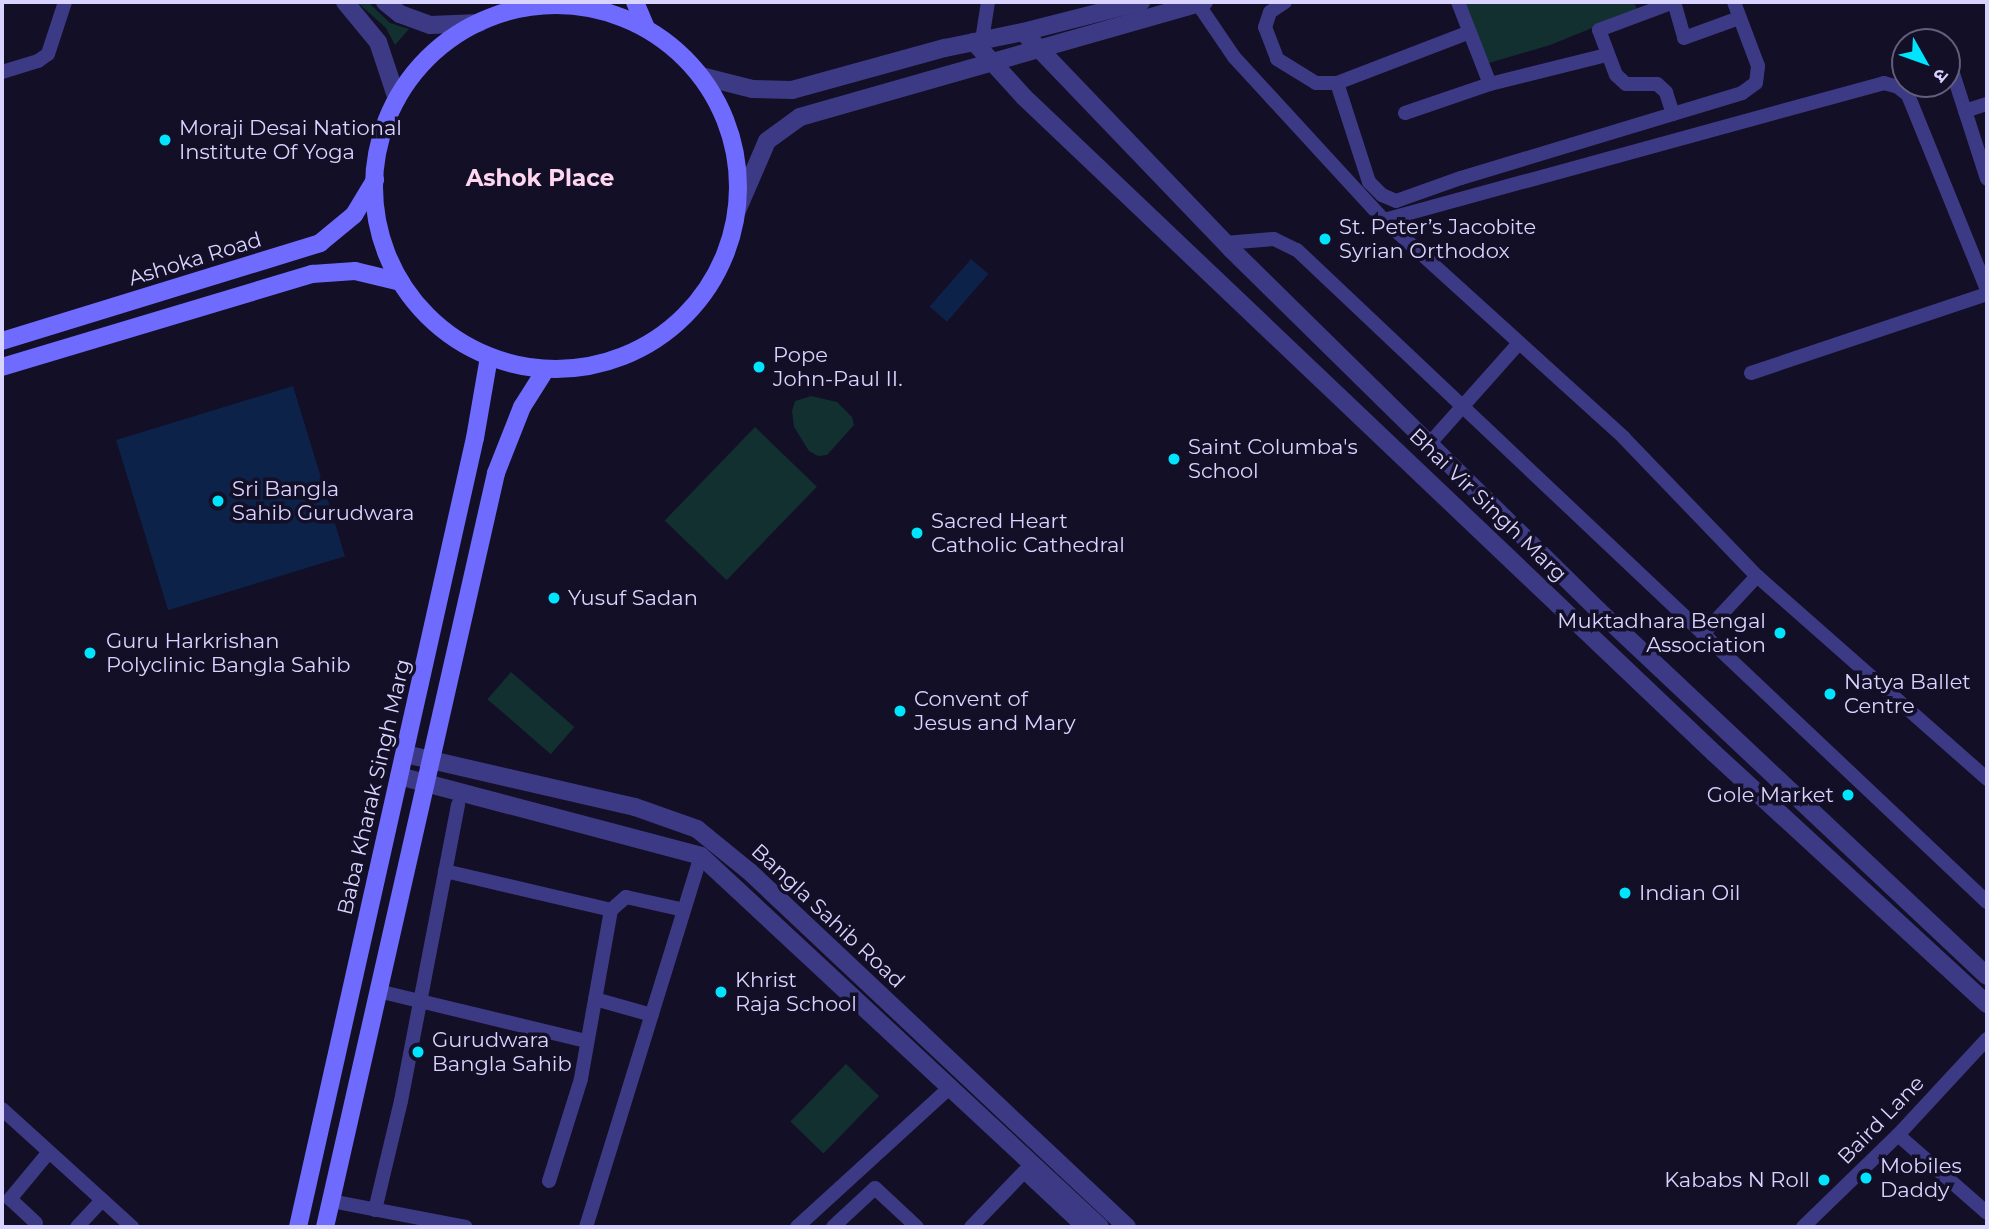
<!DOCTYPE html>
<meta charset="utf-8">
<style>
body{margin:0}
#map{position:relative;width:1989px;height:1229px;overflow:hidden;background:#130f26;font-family:Montserrat,"Noto Sans Devanagari",sans-serif}
div>[style]{position:absolute}
.green>*{inset:0;background:#12302f;transform-origin:0 0}
.water>*{inset:0;background:#0c2248;transform-origin:0 0}
.minor>*{height:14px;margin:-7px;padding:0 7px;transform-origin:7px;border-radius:7px;background:#3d3a85}
.tertiary>*{height:18px;margin:-9px;padding:0 9px;transform-origin:9px;border-radius:9px;background:#3d3a85}
.secondary>*{height:18px;margin:-9px;padding:0 9px;transform-origin:9px;border-radius:9px;background:#6f6bff}
.secondary>.ring{margin:-9px;padding:0;box-sizing:content-box;background:none;border:18px solid #6f6bff;border-radius:50%}
.dots>*{width:19px;height:19px;translate:-50% -50%;box-sizing:border-box;border:4px solid #130f26;border-radius:50%}
span{translate:-50% -50%;white-space:nowrap;text-align:center;line-height:1.15;-webkit-text-stroke:7px #130f26;paint-order:stroke}
.poi-label{font-size:21px;color:#d9d4ff}
.left{translate:0 -50%;text-align:left}
.right{translate:-100% -50%;text-align:right}
.street-label{font-size:21px;color:#d9d4ff}
.neighbourhood-label{font-size:23px;color:#ffd6f0;font-weight:700}
.frame{position:absolute;inset:0;border:4px solid #d9d4ff;pointer-events:none}
.north{position:absolute;left:1891px;top:28px;width:70px;height:70px;box-sizing:border-box;background:#130f26;border:2px solid #625e7d;border-radius:50%;rotate:130deg;font-size:19px;font-weight:700;line-height:28px;text-align:center;color:#d9d4ff}
.north::after{content:'';display:block;margin:auto;width:24px;height:32px;background:#00e5ff;clip-path:polygon(50% 0,100% 100%,50% 72%,0 100%)}
</style>
<div id="map">
<div class="green">
<i style="clip-path:polygon(357px 2px,368px 2px,390px 23px,409px 29px,395px 45px,386px 28px)"></i>
<i style="clip-path:polygon(1457px 2px,1634px 2px,1637px 10px,1550px 45px,1479px 66px)"></i>
<i style="clip-path:polygon(811px 396px,837px 402px,852px 417px,854px 425px,827px 455px,818px 456px,809px 451px,794px 427px,792px 411px,795px 401px)"></i>
<i style="left:755px;top:427px;width:86px;height:130px;rotate:44deg"></i>
<i style="left:511px;top:672px;width:84px;height:36px;rotate:41deg"></i>
<i style="left:846px;top:1064px;width:46px;height:80px;rotate:44deg"></i>
</div>
<div class="water">
<i style="left:971px;top:259px;width:23px;height:63px;rotate:41deg"></i>
<i style="left:293px;top:386px;width:178px;height:185px;rotate:73deg"></i>
</div>
<div class="minor">
<i style="left:1285px;top:2px;width:18px;rotate:146deg"></i>
<i style="left:1270px;top:12px;width:16px;rotate:108deg"></i>
<i style="left:1265px;top:27px;width:34px;rotate:69deg"></i>
<i style="left:1277px;top:59px;width:46px;rotate:31.6deg"></i>
<i style="left:1316px;top:83px;width:21px"></i>
<i style="left:1337px;top:83px;width:142px;rotate:-21deg"></i>
<i style="left:1458px;top:2px;width:88px;rotate:68.7deg"></i>
<i style="left:1198px;top:4px;width:64px;rotate:55.8deg"></i>
<i style="left:1234px;top:57px;width:222px;rotate:47.4deg"></i>
<i style="left:1384px;top:220px;width:324px;rotate:42.2deg"></i>
<i style="left:1624px;top:438px;width:192px;rotate:46.1deg"></i>
<i style="left:1757px;top:576px;width:307px;rotate:41.4deg"></i>
<i style="left:982px;top:40px;width:38px;rotate:-81deg"></i>
<i style="left:1947px;top:55px;width:130px;rotate:72.1deg"></i>
<i style="left:2px;top:72px;width:38px;rotate:-17deg"></i>
<i style="left:38px;top:61px;width:12px;rotate:-35deg"></i>
<i style="left:48px;top:54px;width:55px;rotate:-71.9deg"></i>
<i style="left:1337px;top:83px;width:104px;rotate:72.1deg"></i>
<i style="left:1369px;top:182px;width:18px;rotate:45deg"></i>
<i style="left:1382px;top:195px;width:15px;rotate:23deg"></i>
<i style="left:1396px;top:201px;width:69px;rotate:-19.5deg"></i>
<i style="left:1461px;top:178px;width:294px;rotate:-16.8deg"></i>
<i style="left:1742px;top:93px;width:17px;rotate:-36deg"></i>
<i style="left:1756px;top:83px;width:17px;rotate:-83deg"></i>
<i style="left:1758px;top:66px;width:68px;rotate:-110.6deg"></i>
<i style="left:1965px;top:111px;width:23px;rotate:-18deg"></i>
<i style="left:1405px;top:113px;width:90px;rotate:-18.8deg"></i>
<i style="left:1490px;top:84px;width:120px;rotate:-14deg"></i>
<i style="left:1673px;top:114px;width:23px;rotate:-108deg"></i>
<i style="left:1666px;top:92px;width:12px;rotate:-138deg"></i>
<i style="left:1657px;top:84px;width:31px;rotate:180deg"></i>
<i style="left:1626px;top:84px;width:13px;rotate:-138deg"></i>
<i style="left:1616px;top:75px;width:48px;rotate:-110.7deg"></i>
<i style="left:1599px;top:30px;width:80px;rotate:-20.5deg"></i>
<i style="left:1674px;top:2px;width:37px;rotate:74deg"></i>
<i style="left:1684px;top:38px;width:59px;rotate:-20deg"></i>
<i style="left:1384px;top:220px;width:518px;rotate:-15.32deg"></i>
<i style="left:1884px;top:83px;width:15px;rotate:16deg"></i>
<i style="left:1898px;top:87px;width:13px;rotate:39deg"></i>
<i style="left:1908px;top:95px;width:210px;rotate:67.9deg"></i>
<i style="left:1225px;top:243px;width:49px;rotate:-4.7deg"></i>
<i style="left:1274px;top:239px;width:25px;rotate:26deg"></i>
<i style="left:1297px;top:250px;width:949px;rotate:43.38deg"></i>
<i style="left:1751px;top:373px;width:249px;rotate:-18.5deg"></i>
<i style="left:1430px;top:443px;width:134px;rotate:-48.3deg"></i>
<i style="left:1703px;top:634px;width:79px;rotate:-47deg"></i>
<i style="left:445px;top:871px;width:171px;rotate:13.2deg"></i>
<i style="left:611px;top:910px;width:172px;rotate:100.1deg"></i>
<i style="left:581px;top:1079px;width:107px;rotate:107.4deg"></i>
<i style="left:611px;top:910px;width:20px;rotate:-41deg"></i>
<i style="left:626px;top:897px;width:59px;rotate:12.6deg"></i>
<i style="left:378px;top:991px;width:215px;rotate:13.5deg"></i>
<i style="left:595px;top:999px;width:59px;rotate:15.7deg"></i>
<i style="left:2px;top:1109px;width:176px;rotate:42.2deg"></i>
<i style="left:1898px;top:1135px;width:118px;rotate:41.2deg"></i>
<i style="left:331px;top:1201px;width:137px;rotate:10.9deg"></i>
<i style="left:375px;top:1210px;width:112px;rotate:-76.6deg"></i>
<i style="left:401px;top:1101px;width:302px;rotate:-79.1deg"></i>
<i style="left:36px;top:1223px;width:35px;rotate:-137deg"></i>
<i style="left:10px;top:1199px;width:61px;rotate:-50.3deg"></i>
<i style="left:77px;top:1227px;width:37px;rotate:-47deg"></i>
<i style="left:586px;top:1227px;width:388px;rotate:-72.8deg"></i>
<i style="left:797px;top:1227px;width:206px;rotate:-42.4deg"></i>
<i style="left:833px;top:1227px;width:57px;rotate:-42.9deg"></i>
<i style="left:875px;top:1188px;width:57px;rotate:42.9deg"></i>
<i style="left:971px;top:1227px;width:76px;rotate:-46.1deg"></i>
<i style="left:1024px;top:1172px;width:81px;rotate:43deg"></i>
<i style="left:1803px;top:1227px;width:132px;rotate:-44.1deg"></i>
<i style="left:1898px;top:1135px;width:131px;rotate:-47.2deg"></i>
</div>
<div class="tertiary">
<i style="left:345px;top:2px;width:52px;rotate:50.5deg"></i>
<i style="left:378px;top:42px;width:60px;rotate:71.6deg"></i>
<i style="left:385px;top:2px;width:19px;rotate:39deg"></i>
<i style="left:400px;top:14px;width:32px;rotate:20deg"></i>
<i style="left:430px;top:25px;width:49px;rotate:-2.3deg"></i>
<i style="left:1023px;top:32px;width:301px;rotate:46.2deg"></i>
<i style="left:1231px;top:249px;width:515px;rotate:44.53deg"></i>
<i style="left:1598px;top:610px;width:534px;rotate:43.26deg"></i>
<i style="left:974px;top:42px;width:74px;rotate:47.7deg"></i>
<i style="left:1024px;top:97px;width:952px;rotate:43.55deg"></i>
<i style="left:1714px;top:753px;width:371px;rotate:42.6deg"></i>
<i style="left:701px;top:76px;width:53px;rotate:14.3deg"></i>
<i style="left:752px;top:89px;width:40px;rotate:1.4deg"></i>
<i style="left:792px;top:90px;width:159px;rotate:-15.4deg"></i>
<i style="left:945px;top:48px;width:80px;rotate:-11.6deg"></i>
<i style="left:1023px;top:32px;width:122px;rotate:-14.3deg"></i>
<i style="left:736px;top:213px;width:78px;rotate:-66.7deg"></i>
<i style="left:767px;top:141px;width:41px;rotate:-36deg"></i>
<i style="left:800px;top:117px;width:420px;rotate:-15.9deg"></i>
<i style="left:405px;top:754px;width:236px;rotate:13deg"></i>
<i style="left:635px;top:807px;width:66px;rotate:19.5deg"></i>
<i style="left:697px;top:829px;width:68px;rotate:39.1deg"></i>
<i style="left:750px;top:872px;width:518px;rotate:43.28deg"></i>
<i style="left:399px;top:776px;width:312px;rotate:14.8deg"></i>
<i style="left:701px;top:856px;width:545px;rotate:42.92deg"></i>
</div>
<div class="secondary">
<i style="left:635px;top:2px;width:28px;rotate:67deg"></i>
<i class="ring" style="left:374px;top:5px;width:346px;height:346px"></i>
<i style="left:2px;top:341px;width:333px;rotate:-17.1deg"></i>
<i style="left:320px;top:243px;width:44px;rotate:-39.5deg"></i>
<i style="left:354px;top:215px;width:41px;rotate:-59deg"></i>
<i style="left:2px;top:367px;width:324px;rotate:-16.7deg"></i>
<i style="left:312px;top:274px;width:43px;rotate:-4deg"></i>
<i style="left:355px;top:271px;width:47px;rotate:13.4deg"></i>
<i style="left:298px;top:1227px;width:809px;rotate:-77.36deg"></i>
<i style="left:475px;top:438px;width:82px;rotate:-80.2deg"></i>
<i style="left:325px;top:1227px;width:773px;rotate:-77.22deg"></i>
<i style="left:496px;top:473px;width:71px;rotate:-68.5deg"></i>
<i style="left:522px;top:407px;width:45px;rotate:-57.7deg"></i>
</div>
<div class="dots">
<i style="left:165px;top:140px;background:#00e5ff"></i>
<i style="left:1325px;top:239px;background:#00e5ff"></i>
<i style="left:759px;top:367px;background:#00e5ff"></i>
<i style="left:1174px;top:459px;background:#00e5ff"></i>
<i style="left:218px;top:501px;background:#00e5ff"></i>
<i style="left:917px;top:533px;background:#00e5ff"></i>
<i style="left:554px;top:598px;background:#00e5ff"></i>
<i style="left:1780px;top:633px;background:#00e5ff"></i>
<i style="left:90px;top:653px;background:#00e5ff"></i>
<i style="left:1830px;top:694px;background:#00e5ff"></i>
<i style="left:900px;top:711px;background:#00e5ff"></i>
<i style="left:1848px;top:795px;background:#00e5ff"></i>
<i style="left:1625px;top:893px;background:#00e5ff"></i>
<i style="left:721px;top:992px;background:#00e5ff"></i>
<i style="left:418px;top:1052px;background:#00e5ff"></i>
<i style="left:1866px;top:1178px;background:#00e5ff"></i>
<i style="left:1824px;top:1180px;background:#00e5ff"></i>
</div>
<div class="poi-label">
<span class="left" style="left:179px;top:140px">Moraji Desai National<br>Institute Of Yoga</span>
<span class="left" style="left:1339px;top:239px">St. Peter’s Jacobite<br>Syrian Orthodox</span>
<span class="left" style="left:773px;top:367px">Pope<br>John-Paul II.</span>
<span class="left" style="left:1188px;top:459px">Saint Columba's<br>School</span>
<span class="left" style="left:232px;top:501px">Sri Bangla<br>Sahib Gurudwara</span>
<span class="left" style="left:931px;top:533px">Sacred Heart<br>Catholic Cathedral</span>
<span class="left" style="left:568px;top:598px">Yusuf Sadan</span>
<span class="right" style="left:1766px;top:633px">Muktadhara Bengal<br>Association</span>
<span class="left" style="left:106px;top:653px">Guru Harkrishan<br>Polyclinic Bangla Sahib</span>
<span class="left" style="left:1844px;top:694px">Natya Ballet<br>Centre</span>
<span class="left" style="left:914px;top:711px">Convent of<br>Jesus and Mary</span>
<span class="right" style="left:1834px;top:795px">Gole Market</span>
<span class="left" style="left:1639px;top:893px">Indian Oil</span>
<span class="left" style="left:735px;top:992px">Khrist<br>Raja School</span>
<span class="left" style="left:432px;top:1052px">Gurudwara<br>Bangla Sahib</span>
<span class="left" style="left:1880px;top:1178px">Mobiles<br>Daddy</span>
<span class="right" style="left:1810px;top:1180px">Kababs N Roll</span>
</div>
<div class="street-label">
<span style="left:195px;top:259px;rotate:-17deg">Ashoka Road</span>
<span style="left:1488px;top:505px;rotate:44deg">Bhai Vir Singh Marg</span>
<span style="left:374px;top:787px;rotate:-77deg">Baba Kharak Singh Marg</span>
<span style="left:828px;top:916px;rotate:43deg">Bangla Sahib Road</span>
<span style="left:1881px;top:1120px;rotate:-46deg">Baird Lane</span>
</div>
<div class="neighbourhood-label">
<span style="left:540px;top:178px">Ashok Place</span>
</div>
<div class="frame"></div>
<div class="north">उ</div>
</div>
